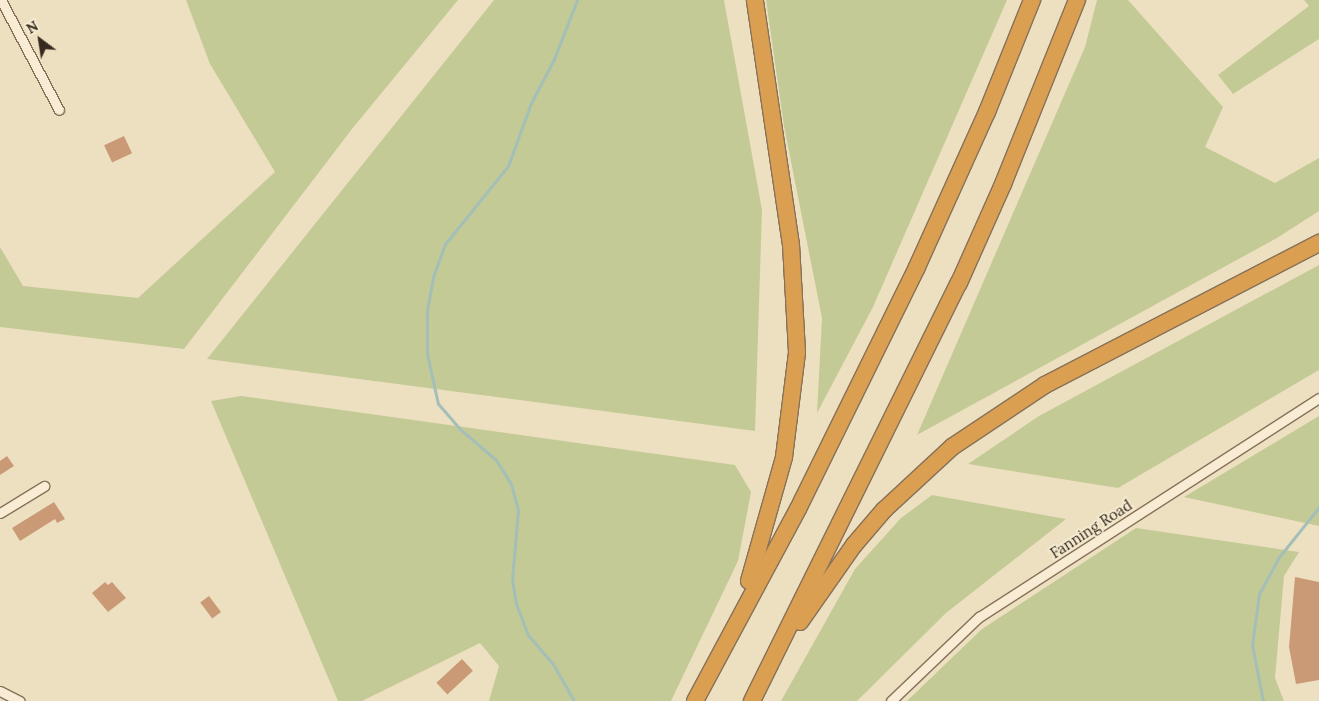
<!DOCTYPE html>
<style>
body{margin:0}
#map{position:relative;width:1319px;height:701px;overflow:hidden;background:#ede0c1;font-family:Lora,serif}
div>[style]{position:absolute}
.green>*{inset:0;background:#c4ca95}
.stream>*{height:3px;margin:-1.5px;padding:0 1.5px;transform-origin:1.5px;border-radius:1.5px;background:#a3bfb7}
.building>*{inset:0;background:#ca9a77;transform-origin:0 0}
.roads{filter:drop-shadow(1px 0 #867159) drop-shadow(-1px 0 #867159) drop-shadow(0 1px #867159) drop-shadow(0 -1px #867159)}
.minor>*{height:9px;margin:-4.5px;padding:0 4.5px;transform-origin:4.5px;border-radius:4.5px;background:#f8edd4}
.motorway>*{height:16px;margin:-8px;padding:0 8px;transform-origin:8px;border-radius:8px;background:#db9f52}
span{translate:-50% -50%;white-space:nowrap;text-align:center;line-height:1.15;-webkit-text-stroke:4px #f4ead0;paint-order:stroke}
.street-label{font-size:15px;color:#36291d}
.north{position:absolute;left:15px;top:15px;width:50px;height:50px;-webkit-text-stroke:4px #f4ead0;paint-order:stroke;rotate:329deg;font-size:14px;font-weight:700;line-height:20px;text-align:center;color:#36291d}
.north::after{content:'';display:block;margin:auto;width:18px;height:22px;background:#36291d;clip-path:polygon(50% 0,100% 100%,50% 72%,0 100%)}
</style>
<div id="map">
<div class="green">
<i style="clip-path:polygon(186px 0,458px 0,352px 129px,184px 349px,0 327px,0 247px,23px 286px,138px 298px,275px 172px,210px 64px)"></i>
<i style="clip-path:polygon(494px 0,724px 0,762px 210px,755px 431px,207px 359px)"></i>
<i style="clip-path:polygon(766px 0,1007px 0,873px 307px,817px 413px,822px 318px,784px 126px)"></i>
<i style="clip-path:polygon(1097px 0,1128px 0,1223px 107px,1205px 147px,1275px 183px,1319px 158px,1319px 211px,1277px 238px,917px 435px,1085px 47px)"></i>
<i style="clip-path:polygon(1304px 0,1319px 0,1319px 39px,1233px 94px,1218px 75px,1309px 6px)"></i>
<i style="clip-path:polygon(1319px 265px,1319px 370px,1118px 488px,968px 464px,1039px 416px)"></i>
<i style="clip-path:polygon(241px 396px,735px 465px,751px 492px,738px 561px,671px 701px,489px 701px,499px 666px,480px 643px,362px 701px,338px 701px,211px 401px)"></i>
<i style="clip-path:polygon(1319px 416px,1319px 526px,1184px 497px)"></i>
<i style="clip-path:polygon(932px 495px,1066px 519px,946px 613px,857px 701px,781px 701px,855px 569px,901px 518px)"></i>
<i style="clip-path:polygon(1136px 528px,1299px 552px,1284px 576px,1275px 678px,1284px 701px,907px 701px,982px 629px)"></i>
</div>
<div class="stream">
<i style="left:574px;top:701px;width:43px;rotate:-119.6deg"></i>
<i style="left:553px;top:664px;width:38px;rotate:-131deg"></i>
<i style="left:528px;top:635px;width:33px;rotate:-111deg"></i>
<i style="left:516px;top:604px;width:24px;rotate:-99deg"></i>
<i style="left:512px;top:580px;width:70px;rotate:-85.1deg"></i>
<i style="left:518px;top:510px;width:27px;rotate:-105deg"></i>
<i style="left:511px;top:484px;width:28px;rotate:-122deg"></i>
<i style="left:496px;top:460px;width:48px;rotate:-139.3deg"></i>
<i style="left:460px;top:429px;width:33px;rotate:-131deg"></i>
<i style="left:438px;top:404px;width:51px;rotate:-102.4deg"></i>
<i style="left:427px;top:354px;width:43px;rotate:-90deg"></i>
<i style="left:427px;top:311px;width:35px;rotate:-80deg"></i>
<i style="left:433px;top:277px;width:35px;rotate:-70deg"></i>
<i style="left:445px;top:244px;width:100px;rotate:-51.1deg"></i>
<i style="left:508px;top:166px;width:67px;rotate:-69.9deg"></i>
<i style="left:531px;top:103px;width:50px;rotate:-62.4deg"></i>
<i style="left:554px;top:59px;width:63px;rotate:-68.7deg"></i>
<i style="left:1263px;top:701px;width:57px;rotate:-101.1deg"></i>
<i style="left:1252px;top:645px;width:51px;rotate:-82.2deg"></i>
<i style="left:1259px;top:594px;width:42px;rotate:-61.6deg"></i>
<i style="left:1279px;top:557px;width:64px;rotate:-51.3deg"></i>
</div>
<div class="building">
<i style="left:124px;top:136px;width:19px;height:22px;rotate:65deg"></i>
<i style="clip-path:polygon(7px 456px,14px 466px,0 475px,0 461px)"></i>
<i style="clip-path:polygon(54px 502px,65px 519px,57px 523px,55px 519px,20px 541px,12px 528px)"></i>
<i style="clip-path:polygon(1295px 577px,1319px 582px,1319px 680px,1296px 684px,1289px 647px)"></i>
<i style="clip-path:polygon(105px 582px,108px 585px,112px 582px,126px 598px,108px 612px,92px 593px)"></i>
<i style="left:209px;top:596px;width:20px;height:11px;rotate:53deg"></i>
<i style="left:462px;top:659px;width:16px;height:35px;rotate:47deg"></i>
</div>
<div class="roads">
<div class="minor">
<i style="left:1px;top:0;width:124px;rotate:62.2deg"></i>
<i style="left:0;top:513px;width:52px;rotate:-31.5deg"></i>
<i style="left:0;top:691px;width:22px;rotate:27deg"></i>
<i style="left:891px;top:701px;width:122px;rotate:-43.7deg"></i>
<i style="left:979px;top:617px;width:404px;rotate:-32.8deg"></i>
</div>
<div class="motorway">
<i style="left:749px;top:581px;width:129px;rotate:-74.2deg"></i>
<i style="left:784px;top:457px;width:106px;rotate:-82.9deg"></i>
<i style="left:797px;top:352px;width:107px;rotate:-93.2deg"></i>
<i style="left:791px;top:245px;width:248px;rotate:-98.4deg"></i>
<i style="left:800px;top:622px;width:94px;rotate:-55deg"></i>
<i style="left:854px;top:545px;width:46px;rotate:-49.4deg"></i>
<i style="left:884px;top:510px;width:93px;rotate:-42.8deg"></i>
<i style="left:952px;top:447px;width:112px;rotate:-33.7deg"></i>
<i style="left:1045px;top:385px;width:309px;rotate:-27.4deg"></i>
<i style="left:695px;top:701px;width:218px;rotate:-61.8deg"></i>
<i style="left:798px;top:509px;width:270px;rotate:-63.8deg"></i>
<i style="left:917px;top:267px;width:170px;rotate:-65.7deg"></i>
<i style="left:987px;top:112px;width:121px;rotate:-68.1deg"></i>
<i style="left:752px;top:701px;width:466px;rotate:-63.7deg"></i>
<i style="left:959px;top:283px;width:108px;rotate:-66deg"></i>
<i style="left:1003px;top:184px;width:198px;rotate:-68.1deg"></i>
</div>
</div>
<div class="street-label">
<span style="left:1091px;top:529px;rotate:-33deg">Fanning Road</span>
</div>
<div class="north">N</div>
</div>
